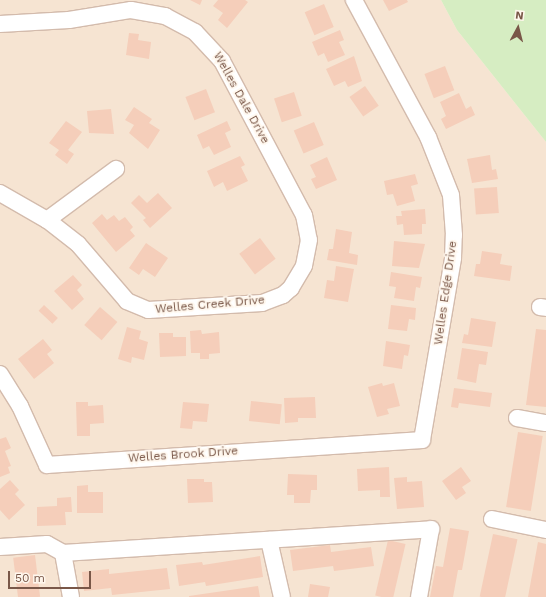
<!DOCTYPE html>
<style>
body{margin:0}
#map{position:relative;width:546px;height:597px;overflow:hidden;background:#fef3e5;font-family:"Work Sans",sans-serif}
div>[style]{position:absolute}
.residential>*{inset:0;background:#f6e4d2}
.green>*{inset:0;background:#d6edc2}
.building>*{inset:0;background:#f5ceba;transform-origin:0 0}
.roads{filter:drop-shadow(1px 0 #d3bbac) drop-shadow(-1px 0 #d3bbac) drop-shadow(0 1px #d3bbac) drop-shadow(0 -1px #d3bbac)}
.minor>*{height:16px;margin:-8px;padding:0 8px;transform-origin:8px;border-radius:8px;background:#fff}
span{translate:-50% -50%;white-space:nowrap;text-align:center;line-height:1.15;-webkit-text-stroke:3.5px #fff7ed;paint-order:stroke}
.street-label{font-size:12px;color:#795748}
.north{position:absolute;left:498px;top:8px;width:40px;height:40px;-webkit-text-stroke:3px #fff7ed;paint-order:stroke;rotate:7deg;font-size:11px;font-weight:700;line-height:16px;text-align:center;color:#795748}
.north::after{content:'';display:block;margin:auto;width:14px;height:18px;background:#795748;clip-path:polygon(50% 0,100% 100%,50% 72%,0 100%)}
.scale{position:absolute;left:8px;top:571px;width:83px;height:18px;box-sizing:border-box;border:2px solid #795748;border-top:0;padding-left:5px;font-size:12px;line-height:14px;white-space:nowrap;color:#795748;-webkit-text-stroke:3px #fff7ed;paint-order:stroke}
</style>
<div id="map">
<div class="residential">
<i style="clip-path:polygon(0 0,441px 0,457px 30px,546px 142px,546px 597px,0 597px)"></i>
</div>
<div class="green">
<i style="clip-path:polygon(441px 0,546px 0,546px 142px,457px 30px)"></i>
</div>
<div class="building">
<i style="clip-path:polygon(190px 0,202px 0,200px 5px)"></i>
<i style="clip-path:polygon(218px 0,245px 0,248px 2px,227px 28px,218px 20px,223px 13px,213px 6px)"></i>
<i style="clip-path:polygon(383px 0,407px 0,408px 2px,389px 11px)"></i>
<i style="left:324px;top:4px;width:25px;height:21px;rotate:67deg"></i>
<i style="clip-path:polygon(340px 30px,344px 40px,339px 42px,345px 55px,328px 62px,324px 53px,318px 56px,312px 42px)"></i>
<i style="clip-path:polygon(129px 33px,139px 34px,138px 40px,151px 42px,149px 59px,126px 55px)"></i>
<i style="clip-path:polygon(354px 56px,362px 81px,348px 87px,345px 81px,334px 86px,326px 69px)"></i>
<i style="left:445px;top:66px;width:26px;height:22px;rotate:69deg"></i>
<i style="left:365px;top:86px;width:24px;height:19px;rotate:55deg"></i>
<i style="left:206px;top:89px;width:25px;height:22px;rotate:69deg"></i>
<i style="left:294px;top:92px;width:25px;height:21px;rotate:72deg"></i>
<i style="clip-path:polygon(459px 93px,466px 109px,471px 106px,475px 115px,446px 129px,441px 119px,446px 116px,440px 102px)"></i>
<i style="clip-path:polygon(134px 107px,152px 119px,149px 123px,160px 130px,148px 149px,129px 133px,134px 125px,125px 120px)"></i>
<i style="clip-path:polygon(111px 109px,114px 134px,89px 133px,87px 111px)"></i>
<i style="clip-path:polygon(66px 121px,82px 132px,68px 150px,74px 154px,67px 164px,55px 155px,59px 150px,49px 143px)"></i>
<i style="clip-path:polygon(227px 121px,231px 130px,225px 133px,231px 147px,214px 155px,209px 146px,203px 149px,197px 135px)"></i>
<i style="left:314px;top:122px;width:25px;height:22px;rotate:67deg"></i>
<i style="clip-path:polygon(490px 155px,492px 170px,496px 169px,498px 179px,472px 183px,467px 159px)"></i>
<i style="clip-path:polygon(240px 156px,245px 165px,241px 167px,248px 181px,227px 191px,223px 182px,214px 187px,207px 171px)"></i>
<i style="clip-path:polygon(327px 157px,337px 180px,316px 189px,311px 179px,316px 177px,310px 165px)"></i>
<i style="clip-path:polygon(415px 174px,418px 184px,411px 186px,415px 201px,397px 206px,393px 194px,387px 195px,384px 181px)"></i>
<i style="left:497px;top:187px;width:26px;height:23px;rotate:86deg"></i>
<i style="clip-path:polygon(158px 193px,172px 208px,150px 228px,143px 220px,146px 218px,131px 203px,139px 195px,147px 203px)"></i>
<i style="clip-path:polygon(425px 209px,426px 224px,422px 224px,422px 234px,404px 235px,403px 224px,397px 225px,396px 216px,402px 216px,401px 211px)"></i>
<i style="clip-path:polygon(102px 214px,107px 220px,114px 215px,119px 221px,125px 217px,133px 227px,130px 230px,135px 236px,116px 252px,92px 223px)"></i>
<i style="clip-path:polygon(336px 229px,352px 232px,349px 253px,358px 255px,357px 265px,327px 260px,329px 249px,333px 249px)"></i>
<i style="left:260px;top:238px;width:26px;height:26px;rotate:53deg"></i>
<i style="clip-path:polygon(394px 241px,425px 244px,419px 268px,392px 266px)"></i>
<i style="clip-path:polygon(146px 243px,168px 258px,155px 277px,143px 269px,139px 275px,129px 268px)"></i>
<i style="clip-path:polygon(482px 251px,502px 254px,500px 264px,512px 266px,510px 281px,474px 276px,476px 264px,480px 264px)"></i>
<i style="clip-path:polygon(336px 266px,354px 269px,348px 302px,324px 298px,327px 280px,334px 281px)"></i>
<i style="clip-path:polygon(391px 272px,422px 277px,420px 288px,416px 287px,414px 301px,394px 298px,396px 287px,389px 286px)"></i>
<i style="clip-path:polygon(73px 275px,82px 285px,77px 290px,84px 299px,72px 310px,54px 291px)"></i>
<i style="left:44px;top:305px;width:19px;height:8px;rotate:43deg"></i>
<i style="clip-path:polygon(391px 305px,416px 308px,415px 320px,409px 319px,407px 331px,388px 329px)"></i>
<i style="left:100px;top:307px;width:23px;height:24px;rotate:41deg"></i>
<i style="clip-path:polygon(471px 318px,496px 322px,492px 347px,462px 343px,464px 334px,468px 335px)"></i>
<i style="clip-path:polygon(127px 327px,141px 331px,139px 339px,148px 342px,144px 360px,132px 357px,131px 363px,118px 359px)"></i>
<i style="clip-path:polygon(536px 329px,546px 330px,546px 407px,526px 405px)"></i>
<i style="clip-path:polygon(201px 330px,202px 334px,219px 332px,220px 353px,209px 354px,209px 359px,200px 359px,200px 353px,191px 353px,190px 331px)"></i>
<i style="clip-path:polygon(159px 333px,173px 333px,173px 337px,186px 337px,186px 356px,160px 357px)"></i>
<i style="clip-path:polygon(43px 339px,52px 350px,47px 354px,54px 363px,34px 379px,18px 359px)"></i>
<i style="clip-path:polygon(386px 341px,410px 345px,408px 356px,404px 355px,402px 369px,383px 366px)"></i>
<i style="clip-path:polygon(462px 348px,488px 352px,486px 365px,479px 364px,476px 383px,457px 379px)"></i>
<i style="clip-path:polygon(382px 383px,383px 386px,394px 383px,400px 406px,387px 409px,389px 414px,377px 417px,368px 387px)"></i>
<i style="clip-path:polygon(454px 388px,492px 393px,490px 407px,459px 403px,458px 408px,451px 407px)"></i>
<i style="clip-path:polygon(315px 397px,316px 418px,298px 418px,298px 422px,285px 423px,284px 398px)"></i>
<i style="left:251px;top:401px;width:31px;height:20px;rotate:6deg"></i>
<i style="clip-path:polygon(76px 402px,88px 402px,88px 406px,103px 405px,104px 423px,90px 424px,90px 436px,77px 436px)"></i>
<i style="clip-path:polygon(183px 402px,209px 404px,207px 422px,193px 421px,192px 429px,180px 428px)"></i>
<i style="left:518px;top:432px;width:25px;height:76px;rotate:9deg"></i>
<i style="clip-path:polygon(6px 437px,11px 448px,5px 451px,11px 466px,8px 467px,10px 473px,0 477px,0 439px)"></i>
<i style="clip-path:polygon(389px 467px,390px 497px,380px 497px,380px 490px,358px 491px,357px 469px)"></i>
<i style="clip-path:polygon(461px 467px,471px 481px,462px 487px,466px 493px,456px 500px,442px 481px)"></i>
<i style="clip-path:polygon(288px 474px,317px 475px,317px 490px,311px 490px,310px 503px,294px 503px,294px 495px,287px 495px)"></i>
<i style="clip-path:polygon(407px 477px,407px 482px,422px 481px,424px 507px,397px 509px,394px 478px)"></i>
<i style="clip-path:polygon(187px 479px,204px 479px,204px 482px,212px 482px,213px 502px,188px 503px)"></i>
<i style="clip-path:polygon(10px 480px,19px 490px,15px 494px,25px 505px,9px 520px,0 510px,0 489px)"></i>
<i style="clip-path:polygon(88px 485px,88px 492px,103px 492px,103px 513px,77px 513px,77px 486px)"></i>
<i style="clip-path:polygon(71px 497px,72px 512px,65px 512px,66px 525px,37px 526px,37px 507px,57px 506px,57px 498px)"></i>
<i style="clip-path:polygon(450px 528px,469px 531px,462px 570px,458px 570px,453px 597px,430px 597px,436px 566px,443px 567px)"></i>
<i style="left:493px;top:534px;width:25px;height:64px;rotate:12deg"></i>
<i style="left:388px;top:540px;width:18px;height:57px;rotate:13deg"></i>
<i style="clip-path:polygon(538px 542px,546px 544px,546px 597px,528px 597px)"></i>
<i style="clip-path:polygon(330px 545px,331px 552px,371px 547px,374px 566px,334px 571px,333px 566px,293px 571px,290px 550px)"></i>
<i style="left:35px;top:555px;width:42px;height:22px;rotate:83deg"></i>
<i style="clip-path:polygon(260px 556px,263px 577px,206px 586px,205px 582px,179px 586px,176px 565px,202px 562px,203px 565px)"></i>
<i style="clip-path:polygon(167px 568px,170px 589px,112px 595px,111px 588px,84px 591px,82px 572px,109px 569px,109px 574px)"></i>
<i style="clip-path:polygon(310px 584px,330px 587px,328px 597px,308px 597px)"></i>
<i style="clip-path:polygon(258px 586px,260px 597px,189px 597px,189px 596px)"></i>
</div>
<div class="roads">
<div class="minor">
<i style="left:0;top:24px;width:69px;rotate:-3.3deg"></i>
<i style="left:69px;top:20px;width:63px;rotate:-9.2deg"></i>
<i style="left:131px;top:10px;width:35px;rotate:10deg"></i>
<i style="left:165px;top:16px;width:34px;rotate:28deg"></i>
<i style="left:195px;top:32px;width:40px;rotate:47deg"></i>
<i style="left:222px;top:61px;width:174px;rotate:62deg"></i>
<i style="left:304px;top:215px;width:25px;rotate:79deg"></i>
<i style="left:309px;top:240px;width:26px;rotate:101deg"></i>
<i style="left:304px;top:266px;width:26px;rotate:121deg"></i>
<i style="left:291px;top:288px;width:11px;rotate:139deg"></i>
<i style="left:283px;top:295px;width:22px;rotate:159deg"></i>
<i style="left:262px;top:303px;width:114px;rotate:176.5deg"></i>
<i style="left:148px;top:310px;width:23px;rotate:-157deg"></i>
<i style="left:127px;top:301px;width:75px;rotate:-130.7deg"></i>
<i style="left:78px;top:244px;width:39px;rotate:-142deg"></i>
<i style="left:47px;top:220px;width:54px;rotate:-150.1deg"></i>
<i style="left:47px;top:220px;width:86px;rotate:-36.5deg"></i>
<i style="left:540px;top:307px;width:6px;rotate:9deg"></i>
<i style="left:0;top:374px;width:38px;rotate:58deg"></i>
<i style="left:20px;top:406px;width:65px;rotate:65.4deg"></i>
<i style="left:47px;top:465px;width:376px;rotate:-3.8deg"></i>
<i style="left:422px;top:440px;width:185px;rotate:-80.3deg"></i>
<i style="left:453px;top:258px;width:23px;rotate:-88deg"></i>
<i style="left:454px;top:235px;width:40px;rotate:-94.3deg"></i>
<i style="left:451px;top:195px;width:62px;rotate:-111.6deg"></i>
<i style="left:428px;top:137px;width:156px;rotate:-118.4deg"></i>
<i style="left:517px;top:418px;width:29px;rotate:10deg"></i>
<i style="left:492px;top:519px;width:55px;rotate:11.5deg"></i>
<i style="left:269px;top:540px;width:58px;rotate:77.2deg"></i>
<i style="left:0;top:547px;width:47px;rotate:-3.7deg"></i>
<i style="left:47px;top:544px;width:18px;rotate:29deg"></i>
<i style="left:71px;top:597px;width:45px;rotate:-100.3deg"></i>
<i style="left:63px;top:553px;width:369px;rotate:-3.7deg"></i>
<i style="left:431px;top:529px;width:69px;rotate:100deg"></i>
</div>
</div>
<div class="street-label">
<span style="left:241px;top:98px;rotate:61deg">Welles Dale Drive</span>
<span style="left:446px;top:293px;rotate:-82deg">Welles Edge Drive</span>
<span style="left:210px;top:305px;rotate:-5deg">Welles Creek Drive</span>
<span style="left:183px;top:455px;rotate:-4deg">Welles Brook Drive</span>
</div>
<div class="north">N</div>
<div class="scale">50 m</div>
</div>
